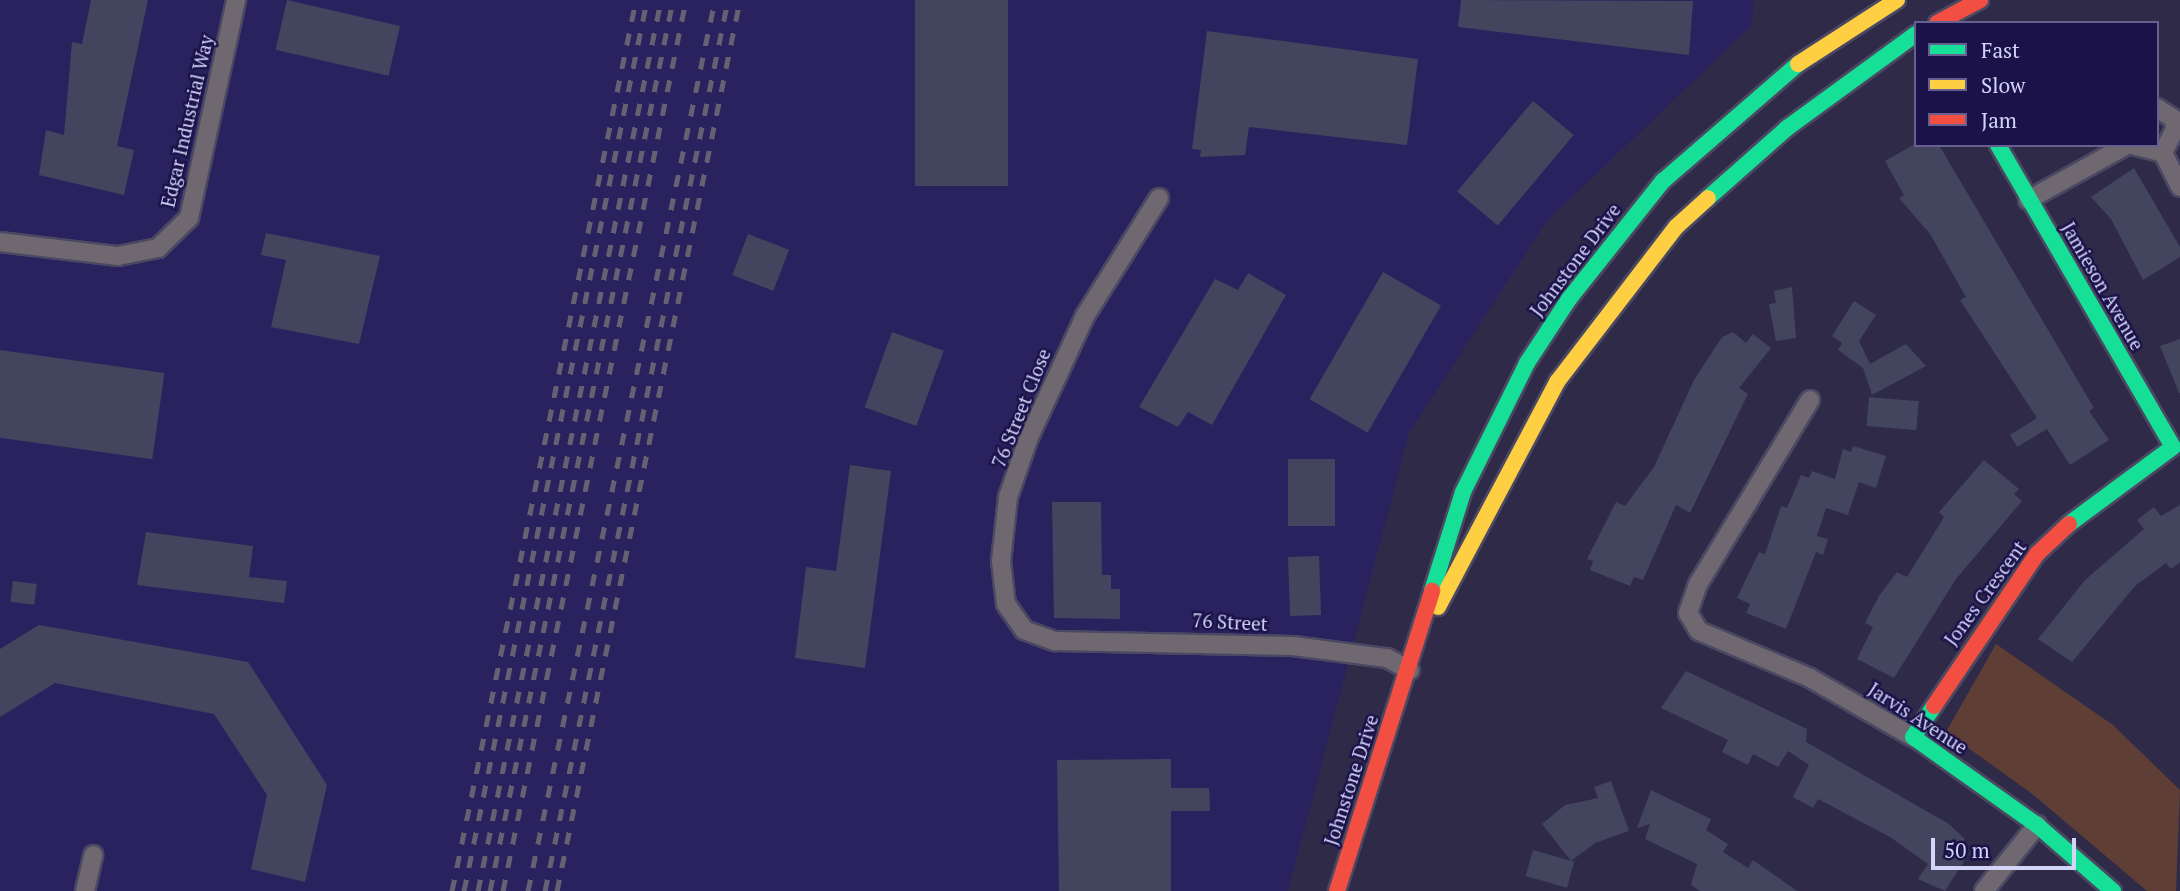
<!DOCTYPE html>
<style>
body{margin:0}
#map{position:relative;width:2180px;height:891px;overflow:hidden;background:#2e2a48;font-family:"PT Serif",serif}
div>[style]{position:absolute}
.built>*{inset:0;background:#2a225e}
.green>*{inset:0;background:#5f3f35}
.building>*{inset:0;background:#42455d;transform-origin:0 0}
.roads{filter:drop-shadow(2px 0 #4a4862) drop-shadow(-2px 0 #4a4862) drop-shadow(0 2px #4a4862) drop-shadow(0 -2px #4a4862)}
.street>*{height:18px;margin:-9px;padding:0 9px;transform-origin:9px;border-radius:9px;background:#706871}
.fast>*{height:16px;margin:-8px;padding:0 8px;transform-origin:8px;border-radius:8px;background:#16e098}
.slow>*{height:16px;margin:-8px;padding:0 8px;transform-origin:8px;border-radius:8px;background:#ffcf43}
.jam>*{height:16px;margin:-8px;padding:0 8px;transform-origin:8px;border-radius:8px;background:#f24e42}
.rail>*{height:5px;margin-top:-2.5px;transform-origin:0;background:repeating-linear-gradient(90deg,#656173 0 12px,transparent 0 24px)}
span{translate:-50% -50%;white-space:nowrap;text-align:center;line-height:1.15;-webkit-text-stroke:5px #1b124a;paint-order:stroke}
.street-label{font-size:19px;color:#d3d4f8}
.legend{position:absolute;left:1914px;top:21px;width:245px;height:126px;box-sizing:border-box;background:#1b124a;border:2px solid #656090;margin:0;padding:9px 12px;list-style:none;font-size:21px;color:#d3d4f8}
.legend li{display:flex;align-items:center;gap:14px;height:35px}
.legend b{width:35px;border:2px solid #656090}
.scale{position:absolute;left:1931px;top:838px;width:145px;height:32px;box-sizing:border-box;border:4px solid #d3d4f8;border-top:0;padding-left:9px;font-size:21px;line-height:24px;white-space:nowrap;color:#d3d4f8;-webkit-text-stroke:5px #1b124a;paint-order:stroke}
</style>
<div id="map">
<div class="built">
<i style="clip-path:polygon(0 0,1753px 0,1752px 25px,1546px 222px,1409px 433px,1288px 891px,0 891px)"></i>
</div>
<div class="green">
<i style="clip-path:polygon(1996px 644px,2113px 725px,2180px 790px,2176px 891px,2147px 891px,2031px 793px,1946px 732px)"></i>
</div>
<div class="building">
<i style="clip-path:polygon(91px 0,148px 0,117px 146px,134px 150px,124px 195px,39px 175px,46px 130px,64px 135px,72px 42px,82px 44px)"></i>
<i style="left:287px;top:0;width:116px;height:51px;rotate:13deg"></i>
<i style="left:915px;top:0;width:93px;height:186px"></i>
<i style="clip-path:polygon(1461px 0,1693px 1px,1689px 55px,1458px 27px)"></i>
<i style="clip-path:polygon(1207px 31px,1418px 59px,1407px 145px,1249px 127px,1245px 155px,1200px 157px,1201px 150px,1192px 149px)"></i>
<i style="left:1533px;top:101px;width:53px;height:118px;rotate:40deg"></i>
<i style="clip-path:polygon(1913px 145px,1939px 145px,2094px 408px,2089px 411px,2109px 440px,2070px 465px,2047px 429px,2017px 447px,2010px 435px,2037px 418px,1960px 300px,1966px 297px,1930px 234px,1899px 198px,1904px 195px,1885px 161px)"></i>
<i style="clip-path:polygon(2134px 168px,2180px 247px,2180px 257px,2143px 280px,2111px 219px,2091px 197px)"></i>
<i style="clip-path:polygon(266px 233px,380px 256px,359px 344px,271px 327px,286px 260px,261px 255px)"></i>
<i style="left:748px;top:234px;width:44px;height:44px;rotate:21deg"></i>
<i style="left:1383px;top:272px;width:67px;height:147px;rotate:30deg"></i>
<i style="clip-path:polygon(1248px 273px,1286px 295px,1212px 425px,1188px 412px,1178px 427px,1139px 407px,1215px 279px,1238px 290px)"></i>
<i style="clip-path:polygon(1792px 287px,1796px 338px,1776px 341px,1769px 304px,1776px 303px,1774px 291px)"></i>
<i style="clip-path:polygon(1854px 301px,1876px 315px,1859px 341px,1870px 364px,1906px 344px,1926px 366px,1872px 395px,1863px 368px,1838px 350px,1842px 343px,1832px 336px)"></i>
<i style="left:892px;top:332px;width:55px;height:80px;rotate:20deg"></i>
<i style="clip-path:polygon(1733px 332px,1746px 343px,1753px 334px,1771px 348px,1739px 388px,1748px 394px,1690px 513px,1676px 505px,1643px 580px,1634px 577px,1630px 586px,1590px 570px,1593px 561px,1587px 559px,1616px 502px,1625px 506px,1654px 467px,1694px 380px,1722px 337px)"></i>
<i style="clip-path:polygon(2180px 339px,2180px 393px,2179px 393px,2160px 346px)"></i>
<i style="left:0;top:350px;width:166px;height:87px;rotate:8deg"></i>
<i style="left:1869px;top:397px;width:50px;height:29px;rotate:5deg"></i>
<i style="clip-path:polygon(1853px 446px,1886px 456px,1876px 488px,1859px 482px,1848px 515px,1826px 508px,1817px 536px,1828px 539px,1823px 555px,1816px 552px,1786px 629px,1746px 613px,1750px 604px,1737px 598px,1759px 552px,1765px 554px,1781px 506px,1787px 508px,1801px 475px,1809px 478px,1812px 471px,1835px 479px,1843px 449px,1851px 452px)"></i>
<i style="left:1288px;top:459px;width:47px;height:67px"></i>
<i style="clip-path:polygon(1984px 460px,2019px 489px,2014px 494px,2022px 501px,1956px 579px,1894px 678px,1857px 659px,1873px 627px,1865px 623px,1879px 596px,1897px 572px,1907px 577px,1944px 517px,1939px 512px)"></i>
<i style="clip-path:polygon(850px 465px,891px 471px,865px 668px,795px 658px,806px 567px,836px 571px)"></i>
<i style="clip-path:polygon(1052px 502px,1101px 502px,1102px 575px,1111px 575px,1111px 589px,1120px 589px,1120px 619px,1054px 618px)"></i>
<i style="clip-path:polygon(2180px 505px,2180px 562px,2171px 569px,2166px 563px,2135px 586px,2072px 662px,2038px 639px,2085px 580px,2144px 529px,2137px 520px,2154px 507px,2161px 516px)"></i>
<i style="clip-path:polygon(146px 532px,253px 546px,249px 577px,287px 581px,284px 603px,137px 585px)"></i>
<i style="left:1319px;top:556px;width:59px;height:31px;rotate:88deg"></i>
<i style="left:13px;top:581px;width:24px;height:21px;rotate:7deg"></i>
<i style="clip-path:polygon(39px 625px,248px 662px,327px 785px,305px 882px,251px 869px,267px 795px,214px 714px,55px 683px,0 717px,0 649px)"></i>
<i style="clip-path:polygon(1686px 671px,1807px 729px,1806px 742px,1949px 824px,1965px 839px,1956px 852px,1966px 858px,1945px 891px,1918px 879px,1928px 864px,1890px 837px,1818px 799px,1813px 808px,1793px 797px,1809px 765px,1788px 751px,1778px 767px,1753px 754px,1748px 765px,1722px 752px,1728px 740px,1661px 708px)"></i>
<i style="clip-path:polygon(1171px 759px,1171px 788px,1209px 788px,1210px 811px,1171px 811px,1171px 891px,1059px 891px,1057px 760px)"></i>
<i style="clip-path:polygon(1611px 781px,1629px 831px,1595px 843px,1571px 861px,1542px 824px,1565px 805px,1598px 798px,1594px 787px)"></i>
<i style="clip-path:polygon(1651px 790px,1711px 819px,1706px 830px,1728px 844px,1723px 852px,1748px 868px,1753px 860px,1797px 891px,1700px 891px,1691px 885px,1697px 864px,1645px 839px,1650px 824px,1637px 828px)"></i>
<i style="left:1533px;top:850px;width:43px;height:27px;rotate:16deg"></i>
</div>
<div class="roads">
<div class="street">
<i style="left:2157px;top:108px;width:20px;rotate:33deg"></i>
<i style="left:2174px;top:119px;width:10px;rotate:84deg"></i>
<i style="left:2175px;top:129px;width:27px;rotate:117deg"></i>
<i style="left:2132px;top:145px;width:32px;rotate:14deg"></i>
<i style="left:2163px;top:153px;width:38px;rotate:63deg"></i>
<i style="left:1159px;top:198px;width:139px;rotate:122.1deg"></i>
<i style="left:1085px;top:316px;width:133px;rotate:114.8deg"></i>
<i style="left:1029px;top:437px;width:64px;rotate:109.3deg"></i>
<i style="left:1008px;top:497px;width:64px;rotate:96.2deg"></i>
<i style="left:1001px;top:561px;width:43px;rotate:83.4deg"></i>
<i style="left:1006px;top:604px;width:32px;rotate:55deg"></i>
<i style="left:1024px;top:630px;width:33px;rotate:20deg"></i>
<i style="left:1055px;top:641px;width:238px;rotate:1.2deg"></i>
<i style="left:1293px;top:646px;width:95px;rotate:7.3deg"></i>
<i style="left:1387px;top:658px;width:26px;rotate:28deg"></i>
<i style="left:2028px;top:200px;width:113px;rotate:-29.1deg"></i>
<i style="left:0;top:242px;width:119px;rotate:6.8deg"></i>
<i style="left:118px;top:256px;width:41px;rotate:-11.3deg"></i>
<i style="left:158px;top:248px;width:43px;rotate:-44.1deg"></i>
<i style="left:189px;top:218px;width:223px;rotate:-77.8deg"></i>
<i style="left:1810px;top:400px;width:215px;rotate:121.3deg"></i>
<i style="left:1698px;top:584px;width:31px;rotate:109deg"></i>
<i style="left:1688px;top:613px;width:21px;rotate:59deg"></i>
<i style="left:1699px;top:631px;width:121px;rotate:22.9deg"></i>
<i style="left:1810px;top:678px;width:119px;rotate:29.8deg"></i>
<i style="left:85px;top:891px;width:37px;rotate:-77deg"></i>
<i style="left:1984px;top:891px;width:85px;rotate:-51.2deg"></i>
</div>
<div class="fast">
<i style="left:1998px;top:145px;width:349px;rotate:59.9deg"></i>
<i style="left:2173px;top:447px;width:129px;rotate:143.5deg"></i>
<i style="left:1708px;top:198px;width:106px;rotate:-41.5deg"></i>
<i style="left:1787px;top:128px;width:160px;rotate:-36.1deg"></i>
<i style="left:1432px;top:591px;width:104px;rotate:-72.6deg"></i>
<i style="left:1463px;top:492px;width:144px;rotate:-63.6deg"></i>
<i style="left:1527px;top:363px;width:77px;rotate:-56.7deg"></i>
<i style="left:1569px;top:299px;width:151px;rotate:-51.5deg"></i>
<i style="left:1663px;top:181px;width:179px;rotate:-40.9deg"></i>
<i style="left:1934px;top:706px;width:37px;rotate:124deg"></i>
<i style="left:1913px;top:737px;width:152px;rotate:35.4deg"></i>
<i style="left:2037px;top:825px;width:101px;rotate:41deg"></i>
</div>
<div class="slow">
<i style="left:1798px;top:64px;width:118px;rotate:-32.9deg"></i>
<i style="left:1438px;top:607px;width:255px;rotate:-62.1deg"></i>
<i style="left:1557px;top:382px;width:195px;rotate:-52.5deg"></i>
<i style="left:1676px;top:227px;width:43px;rotate:-42.2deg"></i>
</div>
<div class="jam">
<i style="left:1937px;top:23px;width:49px;rotate:-28.1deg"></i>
<i style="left:1934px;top:706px;width:184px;rotate:-55.9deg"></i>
<i style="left:2037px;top:554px;width:44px;rotate:-43.2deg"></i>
<i style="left:1337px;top:891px;width:315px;rotate:-72.4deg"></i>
</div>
</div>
<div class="rail">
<i style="left:452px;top:891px;width:910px;rotate:-78.33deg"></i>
<i style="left:464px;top:891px;width:910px;rotate:-78.39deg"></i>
<i style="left:478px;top:891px;width:910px;rotate:-78.39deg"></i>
<i style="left:490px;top:891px;width:910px;rotate:-78.39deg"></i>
<i style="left:503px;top:891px;width:910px;rotate:-78.39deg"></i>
<i style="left:528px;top:891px;width:910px;rotate:-78.15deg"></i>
<i style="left:545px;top:891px;width:910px;rotate:-78.39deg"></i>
<i style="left:557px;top:891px;width:910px;rotate:-78.39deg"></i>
</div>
<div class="street-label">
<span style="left:187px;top:121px;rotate:-77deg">Edgar Industrial Way</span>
<span style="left:1575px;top:260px;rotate:-53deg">Johnstone Drive</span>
<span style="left:2103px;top:286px;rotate:60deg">Jamieson Avenue</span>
<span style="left:1021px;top:408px;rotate:-68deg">76 Street Close</span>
<span style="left:1985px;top:593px;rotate:-54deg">Jones Crescent</span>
<span style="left:1230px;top:622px;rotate:3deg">76 Street</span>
<span style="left:1918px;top:718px;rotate:33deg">Jarvis Avenue</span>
<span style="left:1351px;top:780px;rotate:-72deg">Johnstone Drive</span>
</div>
<ul class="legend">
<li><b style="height:9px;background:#16e098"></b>Fast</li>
<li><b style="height:9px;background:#ffcf43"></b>Slow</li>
<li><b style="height:9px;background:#f24e42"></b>Jam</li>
</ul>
<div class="scale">50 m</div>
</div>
